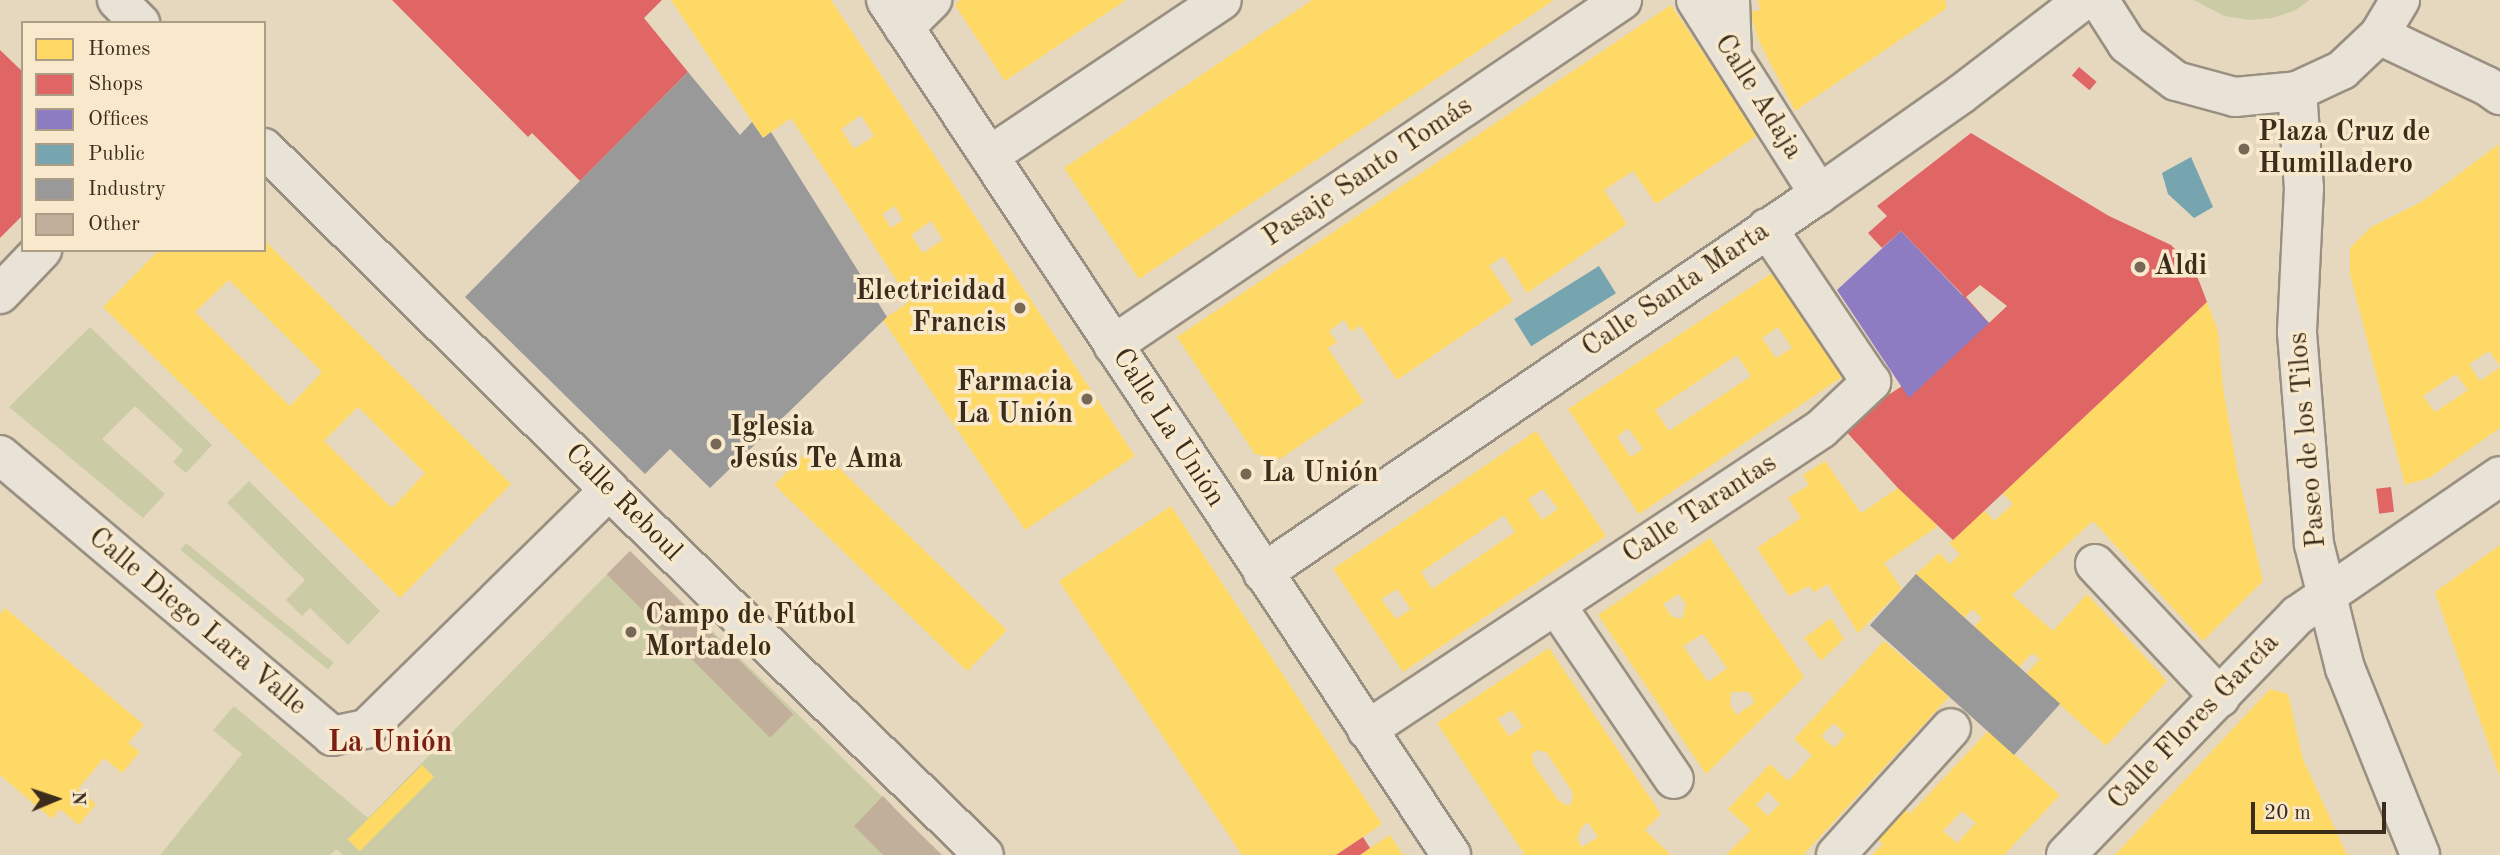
<!DOCTYPE html>
<meta charset="utf-8">
<style>
body{margin:0}
#map{position:relative;width:2500px;height:855px;overflow:hidden;background:#e5d8bf;font-family:"Old Standard TT",serif}
div>[style]{position:absolute}
.green>*{inset:0;background:#cbcca5;transform-origin:0 0}
.homes>*{inset:0;background:#ffd966;transform-origin:0 0}
.shops>*{inset:0;background:#e06666;transform-origin:0 0}
.offices>*{inset:0;background:#8e7cc3}
.public>*{inset:0;background:#76a5af;transform-origin:0 0}
.industry>*{inset:0;background:#999;transform-origin:0 0}
.building>*{inset:0;background:#c2af9b;transform-origin:0 0}
.roads{filter:drop-shadow(2px 0 #9a9081) drop-shadow(-2px 0 #9a9081) drop-shadow(0 2px #9a9081) drop-shadow(0 -2px #9a9081)}
.street>*{height:38px;margin:-19px;padding:0 19px;transform-origin:19px;border-radius:19px;background:#e9e2d6}
.secondary>*{height:38px;margin:-19px;padding:0 19px;transform-origin:19px;border-radius:19px;background:#e9e2d6}
.dots>*{width:19px;height:19px;translate:-50% -50%;box-sizing:border-box;border:4px solid #f8e8cc;border-radius:50%}
span{translate:-50% -50%;white-space:nowrap;text-align:center;line-height:1.15;-webkit-text-stroke:7px #f8e8cc;paint-order:stroke}
.street-label{font-size:28px;color:#3b2c1c}
.poi-label{font-size:28px;color:#3b2c1c;font-weight:700}
.left{translate:0 -50%;text-align:left}
.right{translate:-100% -50%;text-align:right}
.neighbourhood-label{font-size:30px;color:#7a1f14;font-weight:700}
.legend{position:absolute;left:21px;top:21px;width:245px;height:231px;box-sizing:border-box;background:#f8e8cc;border:2px solid #ac9d86;margin:0;padding:9px 12px;list-style:none;font-size:21px;color:#3b2c1c}
.legend li{display:flex;align-items:center;gap:14px;height:35px}
.legend b{width:35px;border:2px solid #ac9d86}
.north{position:absolute;left:21px;top:764px;width:70px;height:70px;-webkit-text-stroke:5px #f8e8cc;paint-order:stroke;rotate:88deg;font-size:19px;font-weight:700;line-height:28px;text-align:center;color:#3b2c1c}
.north::after{content:'';display:block;margin:auto;width:24px;height:32px;background:#3b2c1c;clip-path:polygon(50% 0,100% 100%,50% 72%,0 100%)}
.scale{position:absolute;left:2251px;top:802px;width:135px;height:32px;box-sizing:border-box;border:4px solid #3b2c1c;border-top:0;padding-left:9px;font-size:21px;line-height:24px;white-space:nowrap;color:#3b2c1c;-webkit-text-stroke:5px #f8e8cc;paint-order:stroke}
</style>
<div id="map">
<div class="green">
<i style="clip-path:polygon(2194px 0,2310px 0,2294px 11px,2272px 18px,2250px 20px,2224px 16px)"></i>
<i style="clip-path:polygon(90px 327px,212px 445px,186px 473px,173px 462px,183px 450px,135px 406px,102px 439px,165px 494px,143px 518px,9px 407px)"></i>
<i style="clip-path:polygon(249px 481px,380px 611px,348px 645px,310px 608px,302px 616px,286px 600px,305px 580px,227px 503px)"></i>
<i style="left:186px;top:543px;width:190px;height:9px;rotate:39deg"></i>
<i style="clip-path:polygon(630px 551px,942px 855px,343px 855px,336px 849px,330px 855px,160px 855px,242px 754px,213px 730px,234px 706px,368px 818px)"></i>
</div>
<div class="homes">
<i style="clip-path:polygon(evenodd,671px 0,831px 0,1135px 456px,1025px 530px,883px 320px,910px 301px,793px 121px,791px 118px,763px 138px,671px 0,861px 115px,874px 136px,854px 149px,841px 129px,861px 115px,671px 0,895px 206px,903px 220px,891px 228px,882px 214px,895px 206px,671px 0,931px 221px,943px 240px,923px 253px,911px 235px,931px 221px)"></i>
<i style="clip-path:polygon(960px 0,1126px 0,1005px 81px,955px 5px)"></i>
<i style="clip-path:polygon(1312px 0,1554px 0,1139px 279px,1064px 168px)"></i>
<i style="clip-path:polygon(1758px 0,1945px 0,1947px 8px,1795px 111px,1759px 41px,1750px 12px,1760px 10px)"></i>
<i style="clip-path:polygon(1671px 5px,1758px 135px,1656px 204px,1633px 171px,1604px 190px,1627px 224px,1527px 293px,1504px 256px,1489px 266px,1513px 301px,1397px 380px,1360px 325px,1352px 332px,1344px 320px,1329px 331px,1337px 342px,1328px 348px,1364px 402px,1280px 459px,1255px 454px,1177px 337px)"></i>
<i style="clip-path:polygon(evenodd,2499px 144px,2500px 366px,2489px 351px,2469px 364px,2480px 381px,2500px 367px,2500px 428px,2429px 478px,2405px 485px,2350px 274px,2350px 248px,2371px 227px,2423px 201px,2499px 144px,2456px 374px,2468px 390px,2435px 412px,2423px 396px,2456px 374px)"></i>
<i style="clip-path:polygon(evenodd,264px 240px,511px 484px,400px 598px,103px 307px,159px 250px,264px 250px,264px 240px,229px 280px,322px 372px,290px 406px,195px 312px,229px 280px,264px 240px,358px 407px,425px 473px,392px 508px,324px 441px,358px 407px)"></i>
<i style="clip-path:polygon(evenodd,1772px 273px,1842px 377px,1639px 514px,1568px 409px,1772px 273px,1778px 327px,1792px 348px,1776px 358px,1762px 338px,1778px 327px,1772px 273px,1737px 355px,1751px 376px,1669px 431px,1655px 410px,1737px 355px,1772px 273px,1628px 428px,1643px 449px,1631px 457px,1617px 437px,1628px 428px)"></i>
<i style="clip-path:polygon(2207px 302px,2218px 331px,2223px 388px,2238px 474px,2263px 581px,2203px 641px,2093px 521px,2012px 595px,2053px 631px,2087px 594px,2167px 681px,2106px 746px,2026px 674px,2040px 659px,2032px 653px,2019px 667px,1974px 627px,1982px 618px,1972px 609px,1964px 618px,1916px 574px,1939px 553px,1950px 564px,1960px 554px,1949px 543px,1953px 540px,1984px 510px,1994px 521px,2013px 504px,2003px 493px)"></i>
<i style="clip-path:polygon(evenodd,1536px 431px,1606px 536px,1403px 672px,1333px 569px,1536px 431px,1543px 489px,1558px 509px,1542px 520px,1528px 499px,1543px 489px,1536px 431px,1504px 515px,1515px 532px,1432px 589px,1421px 572px,1504px 515px,1536px 431px,1397px 589px,1411px 609px,1396px 619px,1381px 599px,1397px 589px)"></i>
<i style="left:814px;top:444px;width:268px;height:57px;rotate:44deg"></i>
<i style="clip-path:polygon(1825px 461px,1861px 513px,1898px 488px,1938px 526px,1884px 563px,1902px 589px,1858px 633px,1828px 584px,1814px 592px,1809px 586px,1789px 596px,1757px 548px,1801px 518px,1788px 498px,1809px 485px,1803px 475px)"></i>
<i style="clip-path:polygon(1171px 506px,1382px 824px,1336px 855px,1242px 855px,1059px 581px)"></i>
<i style="clip-path:polygon(evenodd,1710px 538px,1804px 677px,1706px 774px,1598px 615px,1710px 538px,1679px 594px,1686px 605px,1682px 619px,1672px 617px,1663px 604px,1679px 594px,1710px 538px,1703px 634px,1727px 668px,1708px 682px,1683px 646px,1703px 634px,1710px 538px,1731px 692px,1749px 692px,1755px 702px,1737px 715px,1730px 705px,1731px 692px)"></i>
<i style="clip-path:polygon(2500px 545px,2500px 777px,2435px 592px)"></i>
<i style="clip-path:polygon(5px 608px,144px 725px,128px 743px,140px 752px,122px 773px,104px 758px,78px 789px,96px 804px,79px 825px,60px 809px,52px 819px,0 775px,0 614px)"></i>
<i style="clip-path:polygon(1831px 618px,1844px 639px,1821px 661px,1804px 638px)"></i>
<i style="clip-path:polygon(evenodd,1884px 641px,1949px 697px,1803px 855px,1726px 855px,1751px 830px,1728px 809px,1770px 764px,1788px 781px,1794px 775px,1812px 755px,1794px 739px,1884px 641px,1834px 723px,1846px 735px,1834px 748px,1821px 736px,1834px 723px,1884px 641px,1768px 792px,1780px 804px,1768px 816px,1756px 805px,1768px 792px)"></i>
<i style="clip-path:polygon(evenodd,1549px 648px,1661px 814px,1645px 830px,1671px 855px,1525px 855px,1437px 723px,1549px 648px,1512px 710px,1523px 727px,1509px 736px,1497px 719px,1512px 710px,1549px 648px,1537px 750px,1547px 753px,1573px 793px,1572px 802px,1568px 806px,1559px 801px,1533px 764px,1532px 754px,1537px 750px,1549px 648px,1588px 822px,1598px 837px,1582px 847px,1577px 839px,1581px 828px,1588px 822px)"></i>
<i style="clip-path:polygon(2270px 689px,2288px 694px,2303px 759px,2347px 855px,2115px 855px)"></i>
<i style="clip-path:polygon(evenodd,1988px 731px,2060px 795px,2004px 855px,1872px 855px,1883px 844px,1876px 837px,1903px 808px,1910px 814px,1988px 731px,1962px 811px,1976px 823px,1957px 843px,1943px 831px,1962px 811px)"></i>
<i style="left:422px;top:765px;width:17px;height:105px;rotate:45deg"></i>
<i style="clip-path:polygon(1390px 835px,1403px 855px,1360px 855px,1370px 848px)"></i>
</div>
<div class="shops">
<i style="clip-path:polygon(392px 0,662px 0,644px 18px,688px 72px,580px 181px,532px 133px,528px 137px)"></i>
<i style="clip-path:polygon(0 50px,23px 72px,23px 215px,0 238px)"></i>
<i style="left:2079px;top:67px;width:23px;height:11px;rotate:40deg"></i>
<i style="clip-path:polygon(evenodd,1971px 133px,2109px 216px,2171px 245px,2194px 268px,2207px 302px,1953px 540px,1898px 488px,1841px 426px,1902px 386px,1885px 361px,1963px 295px,1901px 231px,1882px 248px,1868px 233px,1887px 216px,1877px 206px,1971px 133px,1980px 285px,2007px 306px,1989px 323px,1966px 297px,1980px 285px)"></i>
<i style="left:2391px;top:487px;width:25px;height:15px;rotate:83deg"></i>
<i style="clip-path:polygon(1363px 837px,1370px 848px,1360px 855px,1336px 855px)"></i>
</div>
<div class="offices">
<i style="clip-path:polygon(1901px 231px,1989px 323px,1909px 398px,1837px 290px)"></i>
</div>
<div class="public">
<i style="clip-path:polygon(2191px 157px,2213px 207px,2194px 218px,2168px 194px,2162px 173px)"></i>
<i style="left:1599px;top:266px;width:32px;height:100px;rotate:58deg"></i>
</div>
<div class="industry">
<i style="clip-path:polygon(688px 72px,740px 135px,752px 122px,763px 138px,771px 132px,887px 317px,710px 488px,670px 449px,645px 474px,465px 297px)"></i>
<i style="left:1916px;top:574px;width:194px;height:69px;rotate:42deg"></i>
</div>
<div class="building">
<i style="left:630px;top:551px;width:231px;height:33px;rotate:45deg"></i>
<i style="clip-path:polygon(883px 796px,903px 817px,942px 855px,883px 855px,854px 826px)"></i>
</div>
<div class="roads">
<div class="street">
<i style="left:117px;top:0;width:33px;rotate:45deg"></i>
<i style="left:1696px;top:0;width:230px;rotate:57.6deg"></i>
<i style="left:1730px;top:0;width:56px;rotate:88deg"></i>
<i style="left:904px;top:28px;width:40px;rotate:-45deg"></i>
<i style="left:264px;top:148px;width:486px;rotate:44.7deg"></i>
<i style="left:609px;top:490px;width:523px;rotate:44.23deg"></i>
<i style="left:989px;top:156px;width:280px;rotate:-33.8deg"></i>
<i style="left:0;top:294px;width:61px;rotate:-46.3deg"></i>
<i style="left:1113px;top:345px;width:615px;rotate:-34.13deg"></i>
<i style="left:0;top:455px;width:435px;rotate:40.2deg"></i>
<i style="left:332px;top:736px;width:35px;rotate:-12deg"></i>
<i style="left:366px;top:729px;width:341px;rotate:-44.5deg"></i>
<i style="left:2095px;top:564px;width:183px;rotate:46.8deg"></i>
<i style="left:1263px;top:573px;width:673px;rotate:-34.28deg"></i>
<i style="left:1819px;top:194px;width:172px;rotate:-35.1deg"></i>
<i style="left:1960px;top:95px;width:156px;rotate:-37.5deg"></i>
<i style="left:1556px;top:605px;width:210px;rotate:55.9deg"></i>
<i style="left:1367px;top:730px;width:545px;rotate:-33.54deg"></i>
<i style="left:1821px;top:429px;width:69px;rotate:-43.2deg"></i>
<i style="left:1871px;top:382px;width:186px;rotate:-124deg"></i>
<i style="left:1836px;top:855px;width:171px;rotate:-47.8deg"></i>
<i style="left:2066px;top:855px;width:334px;rotate:-46deg"></i>
<i style="left:2298px;top:615px;width:245px;rotate:-34.5deg"></i>
</div>
<div class="secondary">
<i style="left:886px;top:0;width:1025px;rotate:56.54deg"></i>
<i style="left:2099px;top:0;width:52px;rotate:57.5deg"></i>
<i style="left:2127px;top:44px;width:61px;rotate:37.1deg"></i>
<i style="left:2176px;top:81px;width:61px;rotate:15.2deg"></i>
<i style="left:2235px;top:97px;width:62px;rotate:-5.5deg"></i>
<i style="left:2297px;top:91px;width:50px;rotate:-25deg"></i>
<i style="left:2342px;top:70px;width:51px;rotate:-43.4deg"></i>
<i style="left:2379px;top:35px;width:41px;rotate:-59deg"></i>
<i style="left:2379px;top:35px;width:119px;rotate:25.3deg"></i>
<i style="left:2487px;top:86px;width:16px;rotate:35deg"></i>
<i style="left:2297px;top:91px;width:97px;rotate:85.9deg"></i>
<i style="left:2304px;top:188px;width:145px;rotate:92.8deg"></i>
<i style="left:2297px;top:333px;width:212px;rotate:85.4deg"></i>
<i style="left:2314px;top:544px;width:128px;rotate:76deg"></i>
<i style="left:2345px;top:668px;width:201px;rotate:68.1deg"></i>
</div>
</div>
<div class="dots">
<i style="left:2244px;top:149px;background:#766855"></i>
<i style="left:2140px;top:267px;background:#766855"></i>
<i style="left:1020px;top:308px;background:#766855"></i>
<i style="left:1087px;top:399px;background:#766855"></i>
<i style="left:716px;top:444px;background:#766855"></i>
<i style="left:1246px;top:474px;background:#766855"></i>
<i style="left:631px;top:632px;background:#766855"></i>
</div>
<div class="street-label">
<span style="left:1758px;top:97px;rotate:58deg">Calle Adaja</span>
<span style="left:1368px;top:172px;rotate:-34deg">Pasaje Santo Tomás</span>
<span style="left:1676px;top:290px;rotate:-34deg">Calle Santa Marta</span>
<span style="left:1168px;top:428px;rotate:57deg">Calle La Unión</span>
<span style="left:2308px;top:440px;rotate:-95deg">Paseo de los Tilos</span>
<span style="left:623px;top:503px;rotate:45deg">Calle Reboul</span>
<span style="left:1700px;top:509px;rotate:-33deg">Calle Tarantas</span>
<span style="left:197px;top:622px;rotate:40deg">Calle Diego Lara Valle</span>
<span style="left:2194px;top:722px;rotate:-46deg">Calle Flores García</span>
</div>
<div class="poi-label">
<span class="left" style="left:2258px;top:149px">Plaza Cruz de<br>Humilladero</span>
<span class="left" style="left:2154px;top:267px">Aldi</span>
<span class="right" style="left:1006px;top:308px">Electricidad<br>Francis</span>
<span class="right" style="left:1073px;top:399px">Farmacia<br>La Unión</span>
<span class="left" style="left:730px;top:444px">Iglesia<br>Jesús Te Ama</span>
<span class="left" style="left:1262px;top:474px">La Unión</span>
<span class="left" style="left:645px;top:632px">Campo de Fútbol<br>Mortadelo</span>
</div>
<div class="neighbourhood-label">
<span style="left:390px;top:743px">La Unión</span>
</div>
<ul class="legend">
<li><b style="height:19px;background:#ffd966"></b>Homes</li>
<li><b style="height:19px;background:#e06666"></b>Shops</li>
<li><b style="height:19px;background:#8e7cc3"></b>Offices</li>
<li><b style="height:19px;background:#76a5af"></b>Public</li>
<li><b style="height:19px;background:#999"></b>Industry</li>
<li><b style="height:19px;background:#c2af9b"></b>Other</li>
</ul>
<div class="north">N</div>
<div class="scale">20 m</div>
</div>
